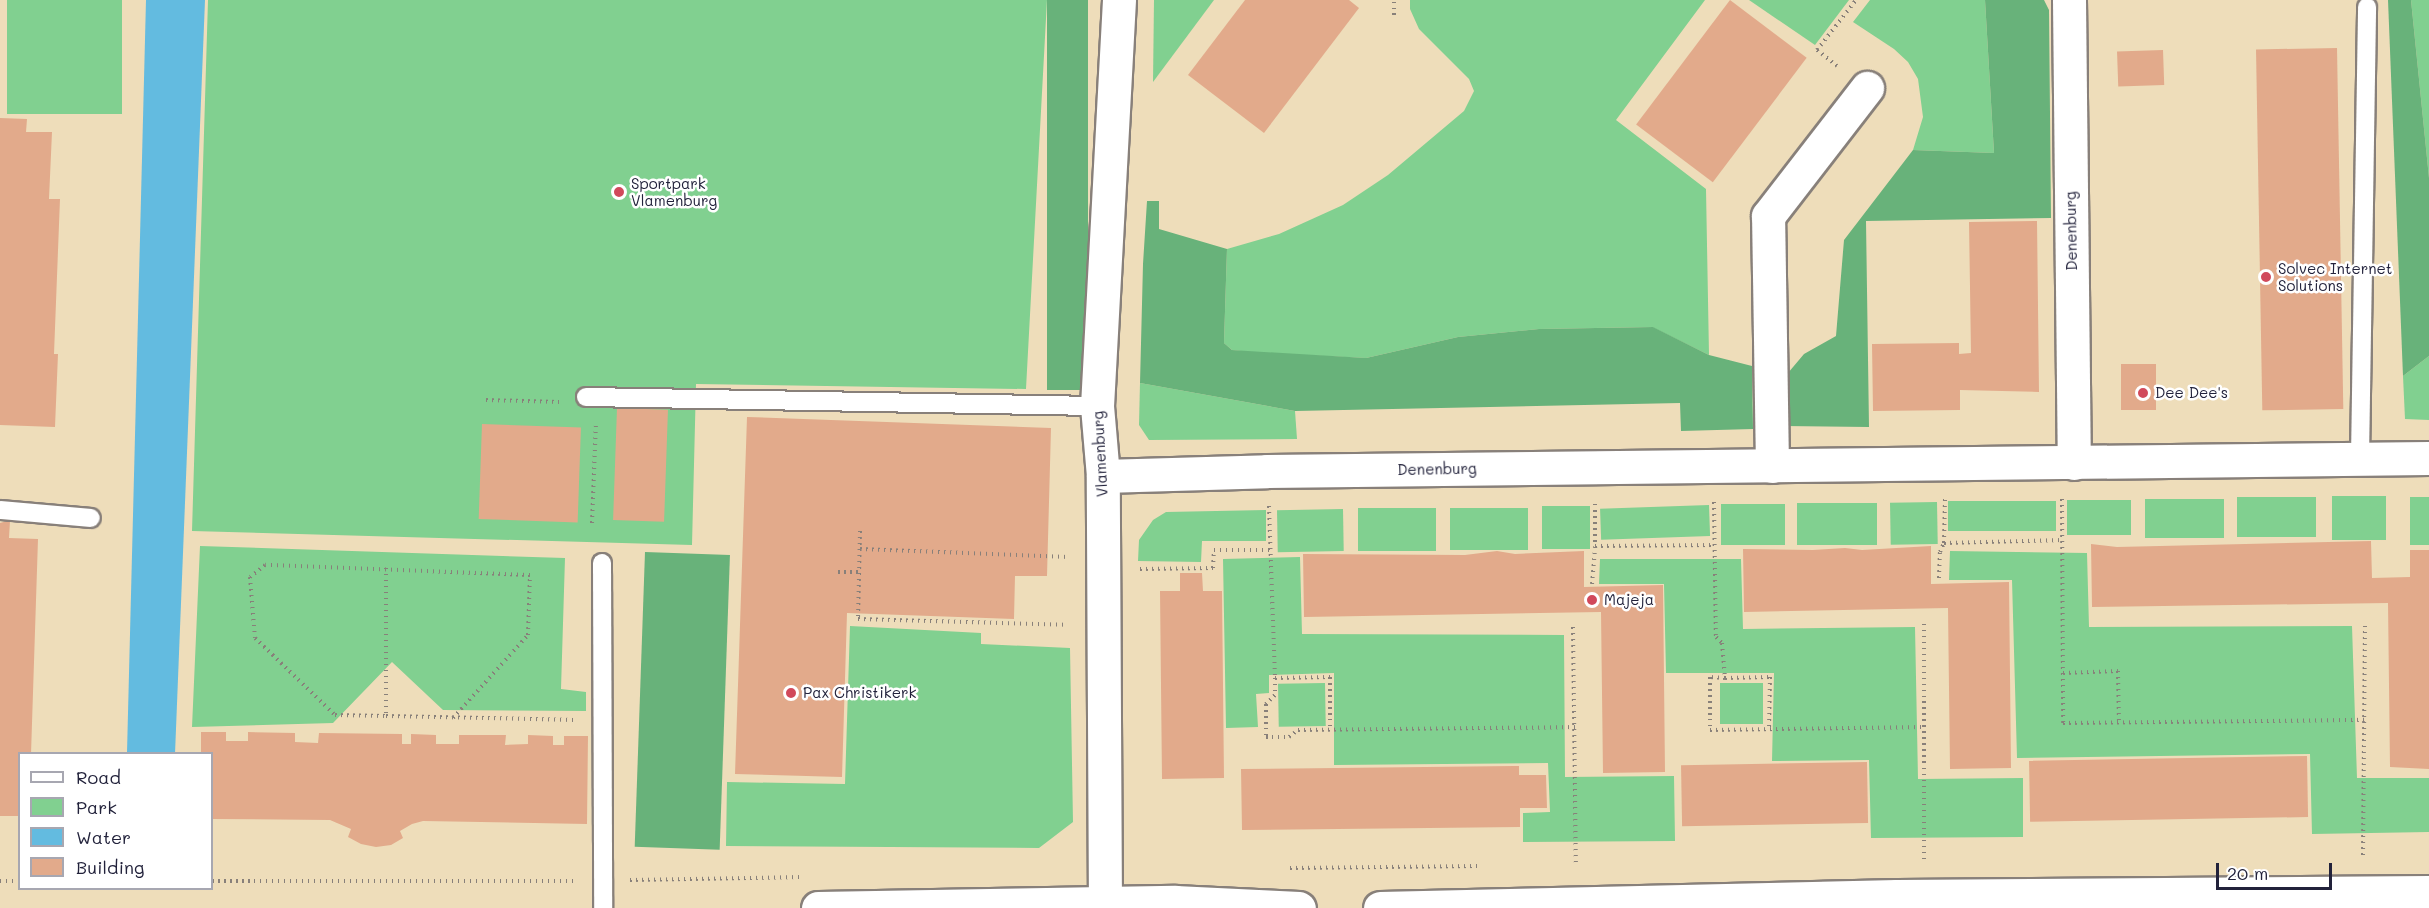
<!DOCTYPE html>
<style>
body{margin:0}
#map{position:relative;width:2429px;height:908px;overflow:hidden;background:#eeddba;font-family:Mali,sans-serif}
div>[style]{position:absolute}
.green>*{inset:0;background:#81d090;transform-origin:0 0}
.forest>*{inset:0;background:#68b27a;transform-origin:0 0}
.water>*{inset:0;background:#63bbe0}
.building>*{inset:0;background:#e2aa8b;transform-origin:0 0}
.path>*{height:4px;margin-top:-2px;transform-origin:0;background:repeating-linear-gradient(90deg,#88807a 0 1.5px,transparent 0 6px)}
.roads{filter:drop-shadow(2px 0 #88807a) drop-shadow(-2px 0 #88807a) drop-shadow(0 2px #88807a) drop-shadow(0 -2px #88807a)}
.lane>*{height:18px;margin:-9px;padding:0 9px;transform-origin:9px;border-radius:9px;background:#fff}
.street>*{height:33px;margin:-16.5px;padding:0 16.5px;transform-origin:16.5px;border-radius:16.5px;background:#fff}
.dots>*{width:16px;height:16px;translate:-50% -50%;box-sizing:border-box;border:3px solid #fff;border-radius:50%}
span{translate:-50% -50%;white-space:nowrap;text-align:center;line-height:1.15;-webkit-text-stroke:5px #fff;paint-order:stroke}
.poi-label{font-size:15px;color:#22223b}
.left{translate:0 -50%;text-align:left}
.street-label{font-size:15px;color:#22223b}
.legend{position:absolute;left:18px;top:752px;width:195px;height:138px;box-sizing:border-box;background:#fff;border:2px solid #a7a7b1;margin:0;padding:8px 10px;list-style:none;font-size:18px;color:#22223b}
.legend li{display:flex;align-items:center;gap:12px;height:30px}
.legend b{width:30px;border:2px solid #a7a7b1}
.scale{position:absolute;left:2216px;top:863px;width:116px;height:27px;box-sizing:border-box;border:3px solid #22223b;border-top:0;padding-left:8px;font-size:18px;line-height:21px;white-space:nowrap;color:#22223b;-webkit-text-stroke:4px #fff;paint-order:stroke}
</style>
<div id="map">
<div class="green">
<i style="left:7px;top:0;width:115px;height:114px"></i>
<i style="clip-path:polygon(208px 0,1047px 0,1026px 389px,696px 384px,692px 545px,192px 531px)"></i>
<i style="clip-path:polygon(1154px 0,1214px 0,1153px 82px)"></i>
<i style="clip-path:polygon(1410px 0,1705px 0,1616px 120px,1706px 189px,1709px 355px,1652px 327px,1539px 329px,1458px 337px,1366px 358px,1260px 353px,1232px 350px,1224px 343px,1227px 249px,1279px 234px,1343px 205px,1388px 175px,1464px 111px,1474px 91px,1469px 79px,1419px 29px,1410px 9px)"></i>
<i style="clip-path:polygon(1749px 0,1849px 0,1815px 45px)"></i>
<i style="clip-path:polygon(1870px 0,1985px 0,1994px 153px,1913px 150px,1923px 117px,1918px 79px,1908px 62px,1894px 49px,1853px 22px)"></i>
<i style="clip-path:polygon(2411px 0,2429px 0,2429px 178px)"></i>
<i style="clip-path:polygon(2429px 356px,2429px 420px,2405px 419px,2403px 376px)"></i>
<i style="clip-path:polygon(1140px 383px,1295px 411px,1297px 439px,1149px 440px,1139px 425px)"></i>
<i style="left:2332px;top:496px;width:54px;height:44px"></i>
<i style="left:2316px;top:497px;width:40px;height:79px;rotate:90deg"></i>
<i style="left:2429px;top:497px;width:48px;height:19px;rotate:90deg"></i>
<i style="left:2145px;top:499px;width:79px;height:39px"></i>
<i style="left:2131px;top:500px;width:35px;height:64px;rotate:90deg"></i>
<i style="left:2056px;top:501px;width:30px;height:108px;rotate:90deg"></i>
<i style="left:1937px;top:502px;width:42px;height:47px;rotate:89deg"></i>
<i style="left:1877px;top:503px;width:42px;height:80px;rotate:90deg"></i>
<i style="left:1721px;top:504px;width:64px;height:41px"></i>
<i style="left:1709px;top:505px;width:31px;height:109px;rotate:88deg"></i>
<i style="left:1542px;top:506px;width:48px;height:43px"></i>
<i style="left:1358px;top:508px;width:78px;height:43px"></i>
<i style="left:1450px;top:508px;width:78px;height:42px"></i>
<i style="left:1343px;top:509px;width:42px;height:66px;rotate:89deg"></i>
<i style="clip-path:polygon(1266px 510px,1266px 541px,1202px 541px,1201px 562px,1138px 561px,1139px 540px,1153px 520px,1166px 512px)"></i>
<i style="clip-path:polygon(200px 546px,565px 558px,561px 689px,586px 692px,586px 711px,443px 710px,392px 662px,333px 723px,192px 727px)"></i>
<i style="clip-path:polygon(1950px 551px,2087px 553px,2089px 627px,2352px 626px,2357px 778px,2429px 778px,2429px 832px,2312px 834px,2310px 754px,2017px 758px,2012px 580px,1949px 580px)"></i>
<i style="clip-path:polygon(1300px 557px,1302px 634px,1564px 635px,1565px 777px,1674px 776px,1675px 841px,1523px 842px,1523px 813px,1550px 812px,1548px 763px,1334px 765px,1334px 673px,1269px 675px,1269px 693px,1256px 694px,1258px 727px,1226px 728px,1223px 559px)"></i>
<i style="clip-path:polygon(1600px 559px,1741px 559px,1743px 629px,1915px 627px,1918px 779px,2023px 778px,2023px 837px,1871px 838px,1869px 760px,1772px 761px,1774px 673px,1666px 673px,1664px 584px,1599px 584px)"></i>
<i style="clip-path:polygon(850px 626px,981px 633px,981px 644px,1070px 648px,1073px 822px,1039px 848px,726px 846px,727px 782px,845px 784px)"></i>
<i style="left:1325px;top:683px;width:43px;height:47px;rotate:89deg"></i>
<i style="left:1720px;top:683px;width:43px;height:41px"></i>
</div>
<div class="forest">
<i style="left:1047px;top:0;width:41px;height:390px"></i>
<i style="clip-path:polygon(1985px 0,2044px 0,2049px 10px,2051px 218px,1866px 221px,1869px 427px,1784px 426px,1788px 373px,1804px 354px,1836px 336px,1844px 240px,1913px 150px,1994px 153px)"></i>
<i style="clip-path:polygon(2388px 0,2411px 0,2429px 178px,2429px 356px,2403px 376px)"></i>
<i style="clip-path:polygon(1147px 201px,1159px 201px,1159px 229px,1227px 249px,1224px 343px,1232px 350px,1366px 358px,1458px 337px,1539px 329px,1653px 327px,1709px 355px,1752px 366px,1753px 429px,1681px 431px,1680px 403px,1295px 411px,1140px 383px,1143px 264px)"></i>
<i style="left:645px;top:552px;width:85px;height:295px;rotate:2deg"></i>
</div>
<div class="water">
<i style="clip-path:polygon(146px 0,205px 0,175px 754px,127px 753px)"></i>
</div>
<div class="building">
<i style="clip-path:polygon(1245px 0,1349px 0,1359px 8px,1264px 133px,1188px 75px)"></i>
<i style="left:1730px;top:0;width:96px;height:156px;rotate:37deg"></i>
<i style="left:2337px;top:48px;width:361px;height:81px;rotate:89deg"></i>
<i style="left:2163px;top:50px;width:35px;height:46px;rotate:88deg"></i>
<i style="clip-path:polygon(0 118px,27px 119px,26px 132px,52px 132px,49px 199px,60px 199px,54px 354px,58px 354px,55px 427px,0 425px)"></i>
<i style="clip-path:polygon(2037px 221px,2039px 392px,1960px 390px,1960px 410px,1873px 411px,1872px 344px,1959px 343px,1959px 354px,1971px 353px,1969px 222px)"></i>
<i style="left:2156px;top:364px;width:46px;height:35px;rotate:90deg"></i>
<i style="left:617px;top:408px;width:51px;height:112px;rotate:2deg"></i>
<i style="clip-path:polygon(747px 417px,1051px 428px,1047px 576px,1015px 576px,1014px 619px,847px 613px,842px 777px,735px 774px)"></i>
<i style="left:482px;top:424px;width:99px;height:95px;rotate:2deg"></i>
<i style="clip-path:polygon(7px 521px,10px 521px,9px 538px,38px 539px,31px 754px,20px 754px,20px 816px,0 816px,0 523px)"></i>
<i style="clip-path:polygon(2371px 541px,2372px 578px,2410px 577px,2410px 550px,2429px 550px,2429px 769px,2390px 767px,2388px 603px,2092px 607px,2091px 544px,2117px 547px)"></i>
<i style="clip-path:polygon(1931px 546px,1931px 584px,2009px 582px,2011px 768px,1950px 769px,1948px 608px,1744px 612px,1743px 549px,1813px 550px,1845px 548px,1862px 550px)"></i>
<i style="clip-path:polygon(1497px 551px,1515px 554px,1584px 551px,1584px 587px,1663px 585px,1665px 772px,1603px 773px,1601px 612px,1304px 617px,1303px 554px,1465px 555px)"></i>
<i style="clip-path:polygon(1180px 573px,1202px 573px,1203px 591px,1222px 591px,1224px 778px,1162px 779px,1160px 591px,1180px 591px)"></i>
<i style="clip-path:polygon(201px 732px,226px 732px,226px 741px,248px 741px,248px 732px,295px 733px,295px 742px,318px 743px,319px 733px,402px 734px,402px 744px,411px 744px,411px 734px,436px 735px,436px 744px,459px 744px,459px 735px,506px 735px,505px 745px,528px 744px,528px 735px,553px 736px,553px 745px,564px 745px,564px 736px,588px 736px,587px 824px,423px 821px,412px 824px,400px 831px,403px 838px,391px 845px,376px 847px,361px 844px,348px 837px,351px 829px,330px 820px,212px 819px,212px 754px,201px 754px)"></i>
<i style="left:2307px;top:756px;width:61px;height:278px;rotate:89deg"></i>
<i style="left:1867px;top:762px;width:61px;height:186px;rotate:89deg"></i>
<i style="clip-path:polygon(1514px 766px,1519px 766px,1519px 775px,1546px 775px,1547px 808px,1520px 808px,1520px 827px,1242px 830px,1241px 769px)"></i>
</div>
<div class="path">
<i style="left:1394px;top:15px;width:15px;rotate:-90deg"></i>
<i style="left:1837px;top:66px;width:26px;rotate:-141deg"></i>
<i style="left:1817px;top:50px;width:63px;rotate:-52deg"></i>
<i style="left:486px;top:400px;width:73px;rotate:1.6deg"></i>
<i style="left:2062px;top:499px;width:224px;rotate:89.7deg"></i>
<i style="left:2063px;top:723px;width:303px;rotate:-0.6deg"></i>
<i style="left:1714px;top:502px;width:135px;rotate:89.2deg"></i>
<i style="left:1716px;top:637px;width:8px;rotate:45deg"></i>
<i style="left:1722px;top:643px;width:35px;rotate:85deg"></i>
<i style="left:1725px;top:678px;width:15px;rotate:-176deg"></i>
<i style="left:1710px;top:677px;width:53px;rotate:90deg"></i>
<i style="left:1710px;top:730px;width:213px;rotate:-0.8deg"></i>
<i style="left:1595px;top:504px;width:42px;rotate:90deg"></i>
<i style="left:1595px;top:546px;width:119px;rotate:-0.5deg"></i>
<i style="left:1269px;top:506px;width:172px;rotate:88deg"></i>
<i style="left:1275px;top:678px;width:17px;rotate:90deg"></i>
<i style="left:1275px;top:695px;width:13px;rotate:135deg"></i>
<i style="left:1266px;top:704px;width:33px;rotate:90deg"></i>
<i style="left:1266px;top:737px;width:23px"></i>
<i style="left:1289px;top:737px;width:11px;rotate:-38deg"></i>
<i style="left:1298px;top:730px;width:277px;rotate:-0.6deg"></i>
<i style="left:592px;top:523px;width:98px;rotate:-87.7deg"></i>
<i style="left:860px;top:531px;width:88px;rotate:91.3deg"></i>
<i style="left:858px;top:619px;width:209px;rotate:1.6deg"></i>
<i style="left:1944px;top:543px;width:119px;rotate:-1.4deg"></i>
<i style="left:860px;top:549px;width:209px;rotate:2.2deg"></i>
<i style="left:386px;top:568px;width:148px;rotate:90deg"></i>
<i style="left:1140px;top:569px;width:73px;rotate:-0.8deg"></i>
<i style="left:1213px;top:568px;width:18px;rotate:-87deg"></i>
<i style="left:1214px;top:550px;width:58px"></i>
<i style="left:838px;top:572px;width:21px"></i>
<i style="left:1939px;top:578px;width:26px;rotate:-88deg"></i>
<i style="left:1940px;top:552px;width:10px;rotate:-66deg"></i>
<i style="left:1944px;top:543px;width:44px;rotate:-88.7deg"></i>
<i style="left:1592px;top:584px;width:38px;rotate:-85deg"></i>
<i style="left:1573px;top:627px;width:238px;rotate:89.3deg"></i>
<i style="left:2063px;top:673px;width:55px;rotate:-2.1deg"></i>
<i style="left:2118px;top:671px;width:51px;rotate:88.9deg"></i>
<i style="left:1275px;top:678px;width:55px;rotate:-1deg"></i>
<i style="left:1330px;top:677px;width:53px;rotate:90deg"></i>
<i style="left:1725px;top:678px;width:45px;rotate:-1.3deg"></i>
<i style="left:1770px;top:677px;width:52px;rotate:91.1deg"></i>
<i style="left:453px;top:718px;width:112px;rotate:-47.9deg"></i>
<i style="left:528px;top:635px;width:60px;rotate:-88.1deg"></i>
<i style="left:530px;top:575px;width:265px;rotate:-177.8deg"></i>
<i style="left:265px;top:565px;width:19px;rotate:141deg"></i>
<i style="left:250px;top:577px;width:61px;rotate:85.3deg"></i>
<i style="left:255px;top:638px;width:111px;rotate:43.9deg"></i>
<i style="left:335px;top:715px;width:51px;rotate:1.1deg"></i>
<i style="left:386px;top:716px;width:188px;rotate:1.2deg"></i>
<i style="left:2363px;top:855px;width:229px;rotate:-89.5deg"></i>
<i style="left:1924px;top:859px;width:240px;rotate:-90deg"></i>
<i style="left:1290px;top:868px;width:187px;rotate:-0.6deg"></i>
<i style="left:630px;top:880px;width:169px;rotate:-1deg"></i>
<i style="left:0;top:881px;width:20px"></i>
<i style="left:212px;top:881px;width:362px"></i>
</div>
<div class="roads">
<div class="lane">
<i style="left:586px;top:397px;width:511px;rotate:1.01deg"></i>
<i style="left:2360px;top:458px;width:451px;rotate:-89.1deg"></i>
<i style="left:0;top:510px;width:91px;rotate:5deg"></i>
<i style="left:602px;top:563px;width:345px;rotate:89.8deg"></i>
</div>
<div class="street">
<i style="left:2069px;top:0;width:463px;rotate:89.4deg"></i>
<i style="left:1772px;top:466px;width:250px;rotate:-90.9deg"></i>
<i style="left:1768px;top:216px;width:162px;rotate:-52.3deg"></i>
<i style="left:1103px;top:476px;width:164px;rotate:-1.7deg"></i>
<i style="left:1267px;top:471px;width:1162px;rotate:-0.64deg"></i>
<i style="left:818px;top:908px;width:357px;rotate:-1deg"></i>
<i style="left:1175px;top:902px;width:124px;rotate:2.8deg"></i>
<i style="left:1105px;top:908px;width:432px;rotate:-90.3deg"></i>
<i style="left:1103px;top:476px;width:70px;rotate:-94.9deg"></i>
<i style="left:1097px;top:406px;width:407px;rotate:-86.9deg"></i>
<i style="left:1380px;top:908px;width:517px;rotate:-1.33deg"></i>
<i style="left:1897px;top:896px;width:532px;rotate:-0.43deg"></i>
</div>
</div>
<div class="dots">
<i style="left:619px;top:192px;background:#d1495b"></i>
<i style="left:2266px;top:277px;background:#d1495b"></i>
<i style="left:2143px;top:393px;background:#d1495b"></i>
<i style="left:1592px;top:600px;background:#d1495b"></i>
<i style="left:791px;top:693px;background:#d1495b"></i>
</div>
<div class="poi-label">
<span class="left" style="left:631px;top:192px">Sportpark<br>Vlamenburg</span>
<span class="left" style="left:2278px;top:277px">Solvec Internet<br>Solutions</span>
<span class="left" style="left:2155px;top:393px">Dee Dee's</span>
<span class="left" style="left:1604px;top:600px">Majeja</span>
<span class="left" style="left:803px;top:693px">Pax Christikerk</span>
</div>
<div class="street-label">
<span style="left:2071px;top:231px;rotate:-91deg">Denenburg</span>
<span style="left:1100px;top:454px;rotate:-93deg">Vlamenburg</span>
<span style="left:1437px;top:469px;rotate:-1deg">Denenburg</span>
</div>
<ul class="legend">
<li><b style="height:8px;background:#fff"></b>Road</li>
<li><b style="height:16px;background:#81d090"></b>Park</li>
<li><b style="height:16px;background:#63bbe0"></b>Water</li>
<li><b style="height:16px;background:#e2aa8b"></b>Building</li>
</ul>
<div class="scale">20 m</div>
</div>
